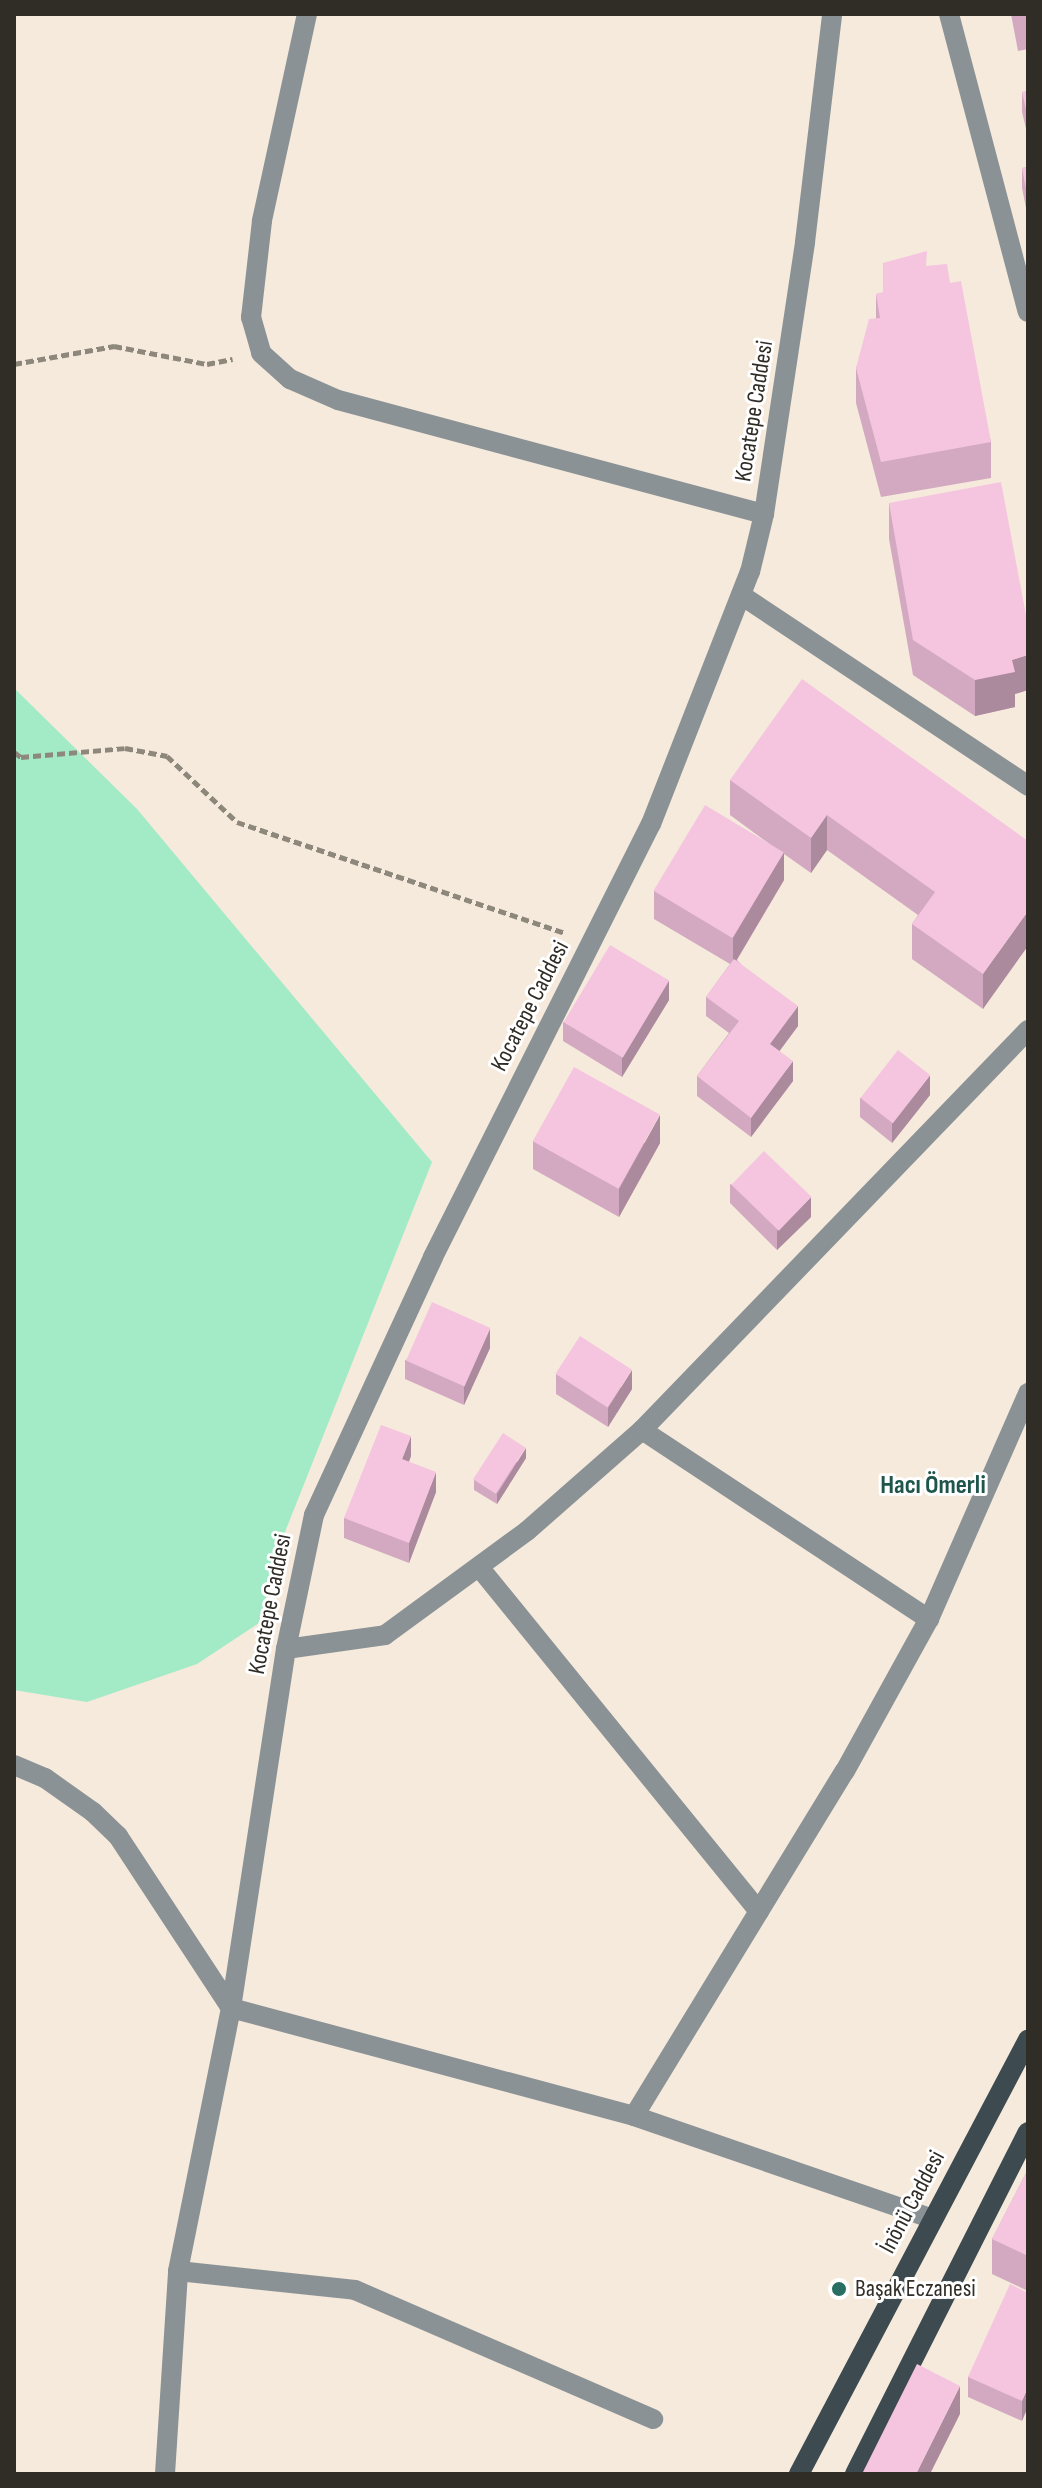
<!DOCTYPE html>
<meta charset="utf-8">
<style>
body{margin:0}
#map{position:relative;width:1042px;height:2488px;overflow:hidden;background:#f5eadb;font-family:"Sofia Sans Condensed",sans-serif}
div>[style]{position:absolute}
.green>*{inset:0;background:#a3eac7}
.path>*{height:5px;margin-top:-2.5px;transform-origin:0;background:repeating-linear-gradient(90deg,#8e877c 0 8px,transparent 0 12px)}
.minor>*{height:20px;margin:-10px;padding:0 10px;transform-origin:10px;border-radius:10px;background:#8b9296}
.major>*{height:20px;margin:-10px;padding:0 10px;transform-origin:10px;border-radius:10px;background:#3d4a50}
.wall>*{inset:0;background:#d3a9c1}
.shaded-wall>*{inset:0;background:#ac8a9d}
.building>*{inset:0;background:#f5c5e0;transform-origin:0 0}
.dots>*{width:22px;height:22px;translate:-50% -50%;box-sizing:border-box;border:4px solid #fff;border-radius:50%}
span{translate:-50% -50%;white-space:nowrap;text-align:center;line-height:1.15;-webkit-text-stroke:6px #fff;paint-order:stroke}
.street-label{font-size:24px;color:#302c26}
.poi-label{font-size:24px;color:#302c26}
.left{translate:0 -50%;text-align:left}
.neighbourhood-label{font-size:26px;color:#1f564c;font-weight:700}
.frame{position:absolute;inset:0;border:16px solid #302c26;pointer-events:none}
</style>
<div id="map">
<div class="green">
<i style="clip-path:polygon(14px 688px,137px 809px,432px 1162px,283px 1537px,259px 1623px,197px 1664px,87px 1702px,14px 1690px)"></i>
</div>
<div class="path">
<i style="left:14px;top:364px;width:102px;rotate:-10.2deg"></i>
<i style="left:114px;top:346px;width:95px;rotate:11deg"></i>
<i style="left:207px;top:364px;width:26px;rotate:-11deg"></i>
<i style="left:14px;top:752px;width:9px;rotate:36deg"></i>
<i style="left:21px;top:757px;width:104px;rotate:-4.9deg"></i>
<i style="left:125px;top:748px;width:43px;rotate:10.8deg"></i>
<i style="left:167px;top:756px;width:96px;rotate:43.3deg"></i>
<i style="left:237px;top:822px;width:346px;rotate:18.7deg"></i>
</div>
<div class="minor">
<i style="left:307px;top:14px;width:212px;rotate:102.3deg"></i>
<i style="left:262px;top:221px;width:97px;rotate:96.5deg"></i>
<i style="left:251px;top:317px;width:37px;rotate:74deg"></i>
<i style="left:261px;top:353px;width:39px;rotate:42deg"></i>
<i style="left:290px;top:379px;width:52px;rotate:23.6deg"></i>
<i style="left:338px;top:400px;width:441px;rotate:15deg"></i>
<i style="left:949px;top:14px;width:308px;rotate:75.2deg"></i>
<i style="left:741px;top:595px;width:345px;rotate:33.6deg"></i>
<i style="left:642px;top:1430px;width:344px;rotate:33.4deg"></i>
<i style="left:479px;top:1567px;width:444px;rotate:50.9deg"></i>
<i style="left:286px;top:1649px;width:100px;rotate:-8deg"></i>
<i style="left:385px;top:1635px;width:176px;rotate:-36.2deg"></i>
<i style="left:527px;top:1531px;width:153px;rotate:-41.3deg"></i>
<i style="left:642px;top:1430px;width:556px;rotate:-46.02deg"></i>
<i style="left:14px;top:1765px;width:34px;rotate:23deg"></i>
<i style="left:45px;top:1778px;width:59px;rotate:35.3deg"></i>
<i style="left:93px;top:1812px;width:35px;rotate:44deg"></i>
<i style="left:118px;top:1836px;width:206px;rotate:56.7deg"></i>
<i style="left:231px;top:2008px;width:417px;rotate:15deg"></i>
<i style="left:634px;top:2116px;width:316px;rotate:19deg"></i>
<i style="left:634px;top:2116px;width:404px;rotate:-58.6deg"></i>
<i style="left:845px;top:1771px;width:174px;rotate:-61.1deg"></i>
<i style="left:929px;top:1619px;width:247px;rotate:-66.3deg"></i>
<i style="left:178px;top:2271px;width:178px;rotate:6.1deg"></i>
<i style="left:355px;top:2290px;width:325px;rotate:23.4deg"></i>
<i style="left:165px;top:2474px;width:203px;rotate:-86.3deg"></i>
<i style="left:178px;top:2271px;width:268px;rotate:-78.6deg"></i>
<i style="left:231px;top:2008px;width:363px;rotate:-81.3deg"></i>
<i style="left:286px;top:1649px;width:137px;rotate:-78.2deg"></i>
<i style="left:314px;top:1515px;width:284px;rotate:-65.2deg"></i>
<i style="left:433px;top:1257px;width:485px;rotate:-63.3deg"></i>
<i style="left:651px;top:824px;width:271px;rotate:-68.6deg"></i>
<i style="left:750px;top:572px;width:60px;rotate:-76.4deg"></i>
<i style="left:764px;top:514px;width:275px;rotate:-81.4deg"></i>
<i style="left:805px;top:242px;width:230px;rotate:-83.2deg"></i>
</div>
<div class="major">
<i style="left:799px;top:2474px;width:491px;rotate:-62.2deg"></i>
<i style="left:855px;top:2474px;width:383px;rotate:-63.2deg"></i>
</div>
<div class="wall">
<i style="clip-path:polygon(1011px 14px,1028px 14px,1028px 49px,1018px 51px)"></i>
<i style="clip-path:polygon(1028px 91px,1028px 137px,1022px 112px,1022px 92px)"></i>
<i style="clip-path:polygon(1028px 167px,1028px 218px,1022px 188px,1022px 168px)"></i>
<i style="clip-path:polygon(927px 266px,950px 283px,991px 442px,991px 478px,881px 497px,856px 403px,856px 368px,876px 318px,876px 294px,883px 293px)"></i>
<i style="clip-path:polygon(889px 503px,1028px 626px,1028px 690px,1015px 694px,1015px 707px,975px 716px,913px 675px,889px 539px)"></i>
<i style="clip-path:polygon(730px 780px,1028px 841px,983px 1009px,912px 959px,912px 924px,918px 915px,827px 850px,811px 873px,784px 854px,784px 880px,737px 960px,798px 1026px,779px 1051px,793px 1081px,751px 1137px,697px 1096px,697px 1076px,729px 1033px,706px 1016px,706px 997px,730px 964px,654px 919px,654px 891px,771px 845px,730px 815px)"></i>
<i style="clip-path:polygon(669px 1000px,622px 1077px,563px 1041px,563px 1022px)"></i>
<i style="clip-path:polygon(930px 1095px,892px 1143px,860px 1117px,860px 1098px)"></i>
<i style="clip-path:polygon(533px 1141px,660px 1143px,619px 1217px,533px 1169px)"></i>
<i style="clip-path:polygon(730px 1184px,811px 1217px,777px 1250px,730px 1203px)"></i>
<i style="clip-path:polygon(490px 1348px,464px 1405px,405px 1379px,405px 1360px)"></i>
<i style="clip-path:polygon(556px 1374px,632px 1389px,608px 1427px,556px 1394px)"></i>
<i style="clip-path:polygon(411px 1456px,409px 1462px,436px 1492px,409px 1563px,344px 1538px,344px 1518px)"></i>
<i style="clip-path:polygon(526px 1458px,497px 1504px,474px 1490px,474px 1480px)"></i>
<i style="clip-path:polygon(1028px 2169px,1028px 2291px,992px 2274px,992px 2239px)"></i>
<i style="clip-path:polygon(1028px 2293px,1022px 2421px,968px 2397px,968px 2377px)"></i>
</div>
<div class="shaded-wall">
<i style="clip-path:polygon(1028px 655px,1028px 690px,1015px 694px,1015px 707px,975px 716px,975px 680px,1012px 660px)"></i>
<i style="clip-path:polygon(827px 815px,827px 850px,811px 873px,811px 838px)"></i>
<i style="clip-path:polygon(784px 852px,784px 880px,733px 966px,733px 938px)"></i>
<i style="clip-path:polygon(1028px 911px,1028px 946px,983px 1009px,983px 974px)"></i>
<i style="clip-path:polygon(669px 980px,669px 1000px,622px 1077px,622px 1058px)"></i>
<i style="clip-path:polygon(798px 1006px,798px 1026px,770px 1064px,770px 1044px)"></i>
<i style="clip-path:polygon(793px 1061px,793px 1081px,751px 1137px,751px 1118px)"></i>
<i style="clip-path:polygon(930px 1075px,930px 1095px,892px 1143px,892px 1124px)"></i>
<i style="clip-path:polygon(660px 1115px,660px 1143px,619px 1217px,619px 1189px)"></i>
<i style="clip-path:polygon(811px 1197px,811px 1217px,777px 1250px,777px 1231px)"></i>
<i style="clip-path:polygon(490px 1328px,490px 1348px,464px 1405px,464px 1386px)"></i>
<i style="clip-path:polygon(632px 1370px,632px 1389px,608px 1427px,608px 1408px)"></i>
<i style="clip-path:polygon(411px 1436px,411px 1456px,402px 1479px,402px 1459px)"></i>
<i style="clip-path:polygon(526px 1448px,526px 1458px,497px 1504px,497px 1494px)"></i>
<i style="clip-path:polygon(436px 1472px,436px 1492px,409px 1563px,409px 1543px)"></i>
<i style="clip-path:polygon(960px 2386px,960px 2414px,930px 2474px,916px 2474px)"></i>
<i style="clip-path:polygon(1028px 2387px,1028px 2407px,1022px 2421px,1022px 2401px)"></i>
</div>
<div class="building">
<i style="clip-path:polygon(1028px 91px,1028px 118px,1022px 92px)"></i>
<i style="clip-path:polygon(1028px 167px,1028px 199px,1022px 168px)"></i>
<i style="clip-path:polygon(927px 251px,926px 266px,947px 264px,950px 283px,961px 281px,991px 442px,881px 462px,856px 368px,869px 319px,880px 318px,876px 294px,883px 292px,883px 263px)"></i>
<i style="clip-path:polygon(1001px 482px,1028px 626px,1028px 655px,1012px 660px,1015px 672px,975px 680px,913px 640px,889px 503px)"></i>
<i style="clip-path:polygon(802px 679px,1028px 841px,1028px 911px,983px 974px,912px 924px,935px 892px,827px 815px,811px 838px,730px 780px)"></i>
<i style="left:705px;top:805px;width:92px;height:100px;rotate:31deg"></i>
<i style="left:610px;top:945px;width:69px;height:90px;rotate:31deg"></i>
<i style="clip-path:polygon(734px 959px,798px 1006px,770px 1044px,793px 1061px,751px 1118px,697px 1076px,739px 1021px,706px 997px)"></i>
<i style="left:898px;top:1050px;width:41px;height:61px;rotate:38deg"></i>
<i style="left:574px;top:1067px;width:98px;height:85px;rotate:29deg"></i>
<i style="left:764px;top:1151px;width:66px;height:47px;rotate:44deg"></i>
<i style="left:432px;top:1302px;width:64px;height:64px;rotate:24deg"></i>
<i style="left:580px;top:1336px;width:62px;height:45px;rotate:33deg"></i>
<i style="clip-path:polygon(381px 1425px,411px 1436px,402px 1459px,436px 1472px,409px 1543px,344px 1518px)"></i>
<i style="left:503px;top:1433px;width:27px;height:55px;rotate:33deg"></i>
<i style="clip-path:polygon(1028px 2169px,1028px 2256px,992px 2239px)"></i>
<i style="clip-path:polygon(1010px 2284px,1028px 2293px,1028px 2387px,1022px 2401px,968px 2377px)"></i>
<i style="clip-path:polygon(917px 2364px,960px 2386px,916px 2474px,862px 2474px)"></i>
</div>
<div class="dots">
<i style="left:839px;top:2289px;background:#296e62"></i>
</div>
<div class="street-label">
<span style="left:754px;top:411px;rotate:-81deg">Kocatepe Caddesi</span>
<span style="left:530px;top:1006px;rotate:-63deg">Kocatepe Caddesi</span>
<span style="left:270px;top:1604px;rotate:-79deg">Kocatepe Caddesi</span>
<span style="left:912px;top:2202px;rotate:-62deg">İnönü Caddesi</span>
</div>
<div class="poi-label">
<span class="left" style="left:855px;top:2289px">Başak Eczanesi</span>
</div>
<div class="neighbourhood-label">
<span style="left:933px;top:1486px">Hacı Ömerli</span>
</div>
<div class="frame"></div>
</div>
